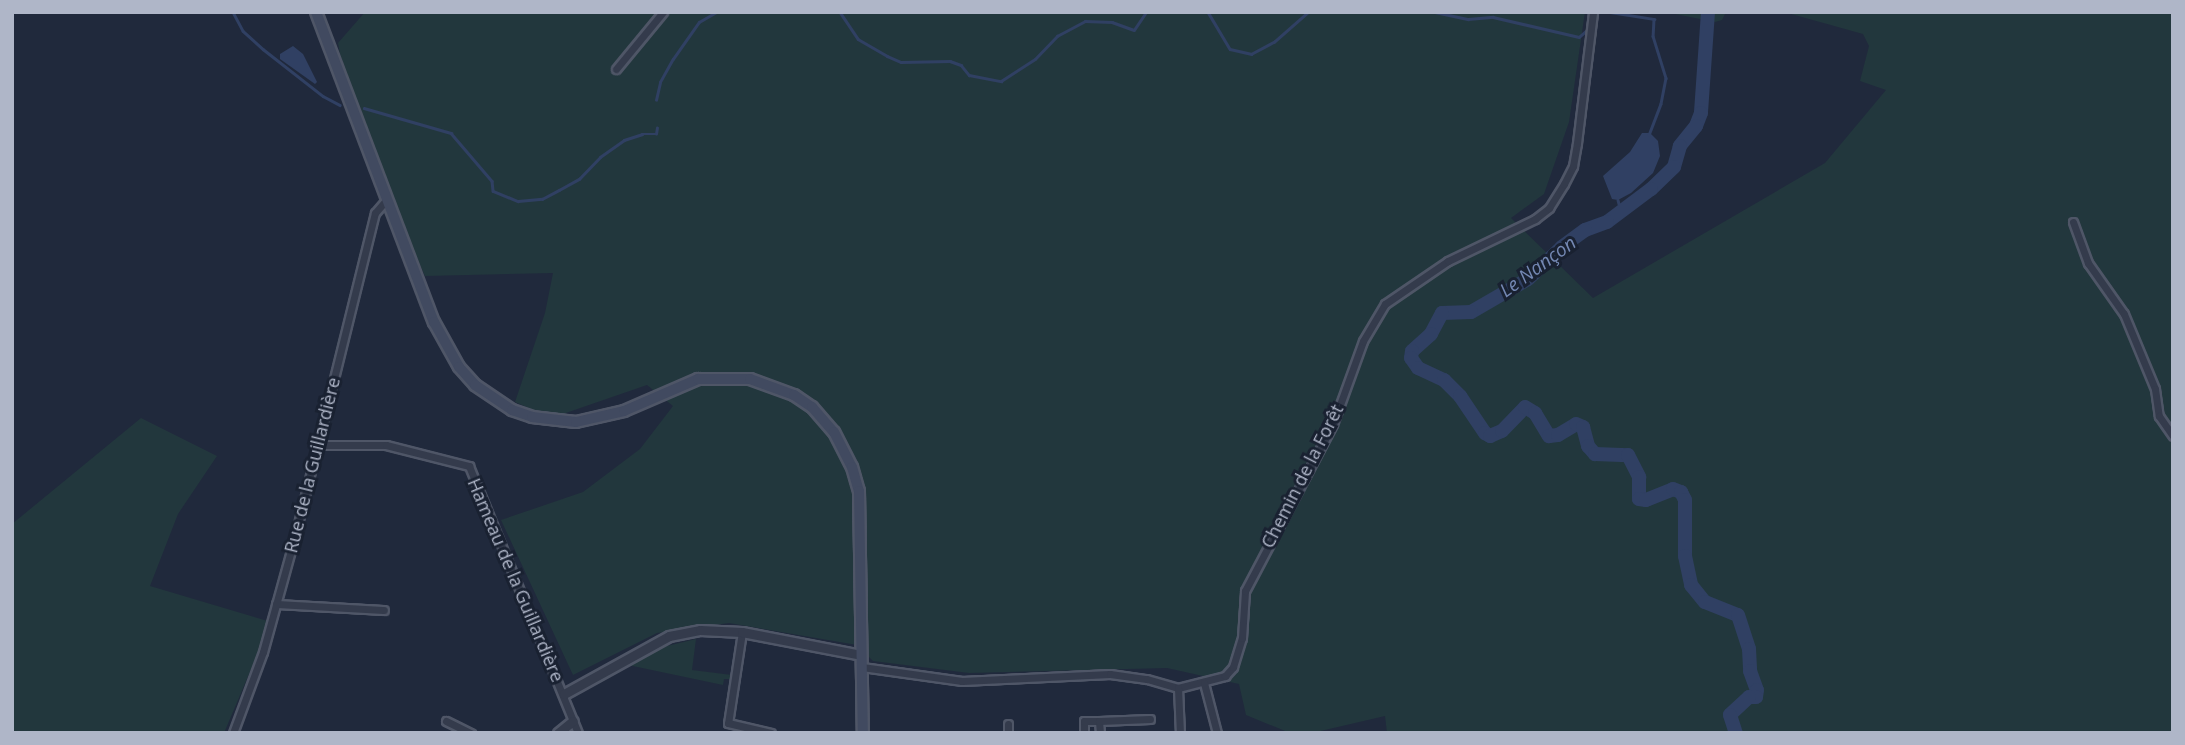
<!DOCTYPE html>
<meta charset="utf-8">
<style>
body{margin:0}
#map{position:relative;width:2185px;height:745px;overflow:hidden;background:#20293c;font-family:"Open Sans",sans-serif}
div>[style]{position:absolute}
.green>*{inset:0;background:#22373d}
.water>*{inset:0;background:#304063}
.stream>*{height:2.5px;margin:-1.25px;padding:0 1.25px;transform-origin:1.25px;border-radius:1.25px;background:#304063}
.river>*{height:14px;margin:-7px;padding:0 7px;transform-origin:7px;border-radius:7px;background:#304063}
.roads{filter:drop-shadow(2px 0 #4f5667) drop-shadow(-2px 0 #4f5667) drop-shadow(0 2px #4f5667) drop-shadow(0 -2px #4f5667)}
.minor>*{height:7px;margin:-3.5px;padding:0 3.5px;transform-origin:3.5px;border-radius:3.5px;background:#343b4c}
.tertiary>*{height:9px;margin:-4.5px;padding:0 4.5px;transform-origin:4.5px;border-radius:4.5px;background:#343b4c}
.secondary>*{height:10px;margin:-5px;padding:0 5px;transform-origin:5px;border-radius:5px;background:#414a60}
span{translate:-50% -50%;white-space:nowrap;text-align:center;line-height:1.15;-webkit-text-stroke:6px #192131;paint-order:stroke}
.street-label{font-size:18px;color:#afb6c8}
.water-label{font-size:19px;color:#7488b3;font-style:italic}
.frame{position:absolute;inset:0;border:14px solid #afb6c8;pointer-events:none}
</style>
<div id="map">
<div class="green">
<i style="clip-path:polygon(365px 12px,1585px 12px,1569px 122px,1544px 194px,1511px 218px,1593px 298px,1825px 163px,1886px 90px,1860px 81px,1869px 46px,1863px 34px,1784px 12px,2173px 12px,2173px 733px,1387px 733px,1385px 716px,1312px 733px,1290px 733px,1246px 715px,1239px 684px,1167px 668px,969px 673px,873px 661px,857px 645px,729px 623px,657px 633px,573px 675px,501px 520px,583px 492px,640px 449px,673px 406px,647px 385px,560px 415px,538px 412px,515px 402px,545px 313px,553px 273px,425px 276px,350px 110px,338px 43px)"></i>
<i style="clip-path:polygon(1665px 12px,1726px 12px,1722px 20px,1715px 22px)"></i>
<i style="clip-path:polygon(141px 418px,217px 456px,178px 514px,150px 586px,271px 622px,224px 733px,12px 733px,12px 524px)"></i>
<i style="clip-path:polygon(696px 639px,692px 670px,732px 675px,731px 679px,724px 679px,723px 685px,628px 665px,667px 646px)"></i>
</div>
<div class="water">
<i style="clip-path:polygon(293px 46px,303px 54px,317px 82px,315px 84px,280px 59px,280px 54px)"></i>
<i style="clip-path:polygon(1642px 133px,1650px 133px,1658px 141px,1660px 156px,1653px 173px,1631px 193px,1618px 200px,1612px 199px,1603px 176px,1630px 152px)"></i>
</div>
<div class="stream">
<i style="left:233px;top:12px;width:21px;rotate:62deg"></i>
<i style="left:243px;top:31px;width:27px;rotate:42deg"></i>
<i style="left:263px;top:49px;width:76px;rotate:38.1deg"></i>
<i style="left:323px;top:96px;width:19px;rotate:28deg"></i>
<i style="left:840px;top:12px;width:32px;rotate:56deg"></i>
<i style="left:858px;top:39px;width:34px;rotate:30deg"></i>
<i style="left:887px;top:56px;width:15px;rotate:23deg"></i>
<i style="left:901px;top:62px;width:49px;rotate:-1.2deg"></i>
<i style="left:950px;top:61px;width:12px;rotate:20deg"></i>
<i style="left:961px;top:65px;width:13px;rotate:51deg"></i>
<i style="left:969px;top:75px;width:33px;rotate:11deg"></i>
<i style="left:1001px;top:81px;width:40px;rotate:-32.9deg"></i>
<i style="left:1035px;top:59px;width:32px;rotate:-46deg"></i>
<i style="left:1057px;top:36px;width:32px;rotate:-28deg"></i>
<i style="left:1085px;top:21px;width:27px;rotate:2deg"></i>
<i style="left:1112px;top:22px;width:23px;rotate:20deg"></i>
<i style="left:1134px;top:30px;width:22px;rotate:-56deg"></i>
<i style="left:1208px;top:12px;width:43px;rotate:59.3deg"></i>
<i style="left:1230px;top:49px;width:22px;rotate:13deg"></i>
<i style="left:1251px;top:54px;width:26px;rotate:-28deg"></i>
<i style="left:1274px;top:42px;width:45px;rotate:-41.4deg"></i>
<i style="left:1435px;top:12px;width:34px;rotate:12deg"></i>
<i style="left:1468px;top:19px;width:25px;rotate:-5deg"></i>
<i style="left:1493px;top:17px;width:88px;rotate:13.1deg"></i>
<i style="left:1579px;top:37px;width:11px;rotate:-41deg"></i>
<i style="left:1587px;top:30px;width:18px;rotate:-84deg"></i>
<i style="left:1610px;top:12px;width:45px;rotate:9deg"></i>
<i style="left:1654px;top:19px;width:17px;rotate:93deg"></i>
<i style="left:1653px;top:36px;width:44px;rotate:72.8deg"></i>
<i style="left:1666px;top:78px;width:26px;rotate:101deg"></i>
<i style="left:1661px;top:104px;width:33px;rotate:111deg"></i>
<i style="left:656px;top:100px;width:18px;rotate:-77deg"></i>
<i style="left:660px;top:82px;width:26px;rotate:-61deg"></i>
<i style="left:673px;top:59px;width:45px;rotate:-54.9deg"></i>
<i style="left:699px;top:22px;width:20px;rotate:-30deg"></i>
<i style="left:364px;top:108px;width:91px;rotate:16deg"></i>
<i style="left:451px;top:133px;width:63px;rotate:49.5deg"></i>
<i style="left:492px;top:181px;width:10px;rotate:84deg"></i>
<i style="left:493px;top:191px;width:27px;rotate:22deg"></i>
<i style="left:518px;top:201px;width:24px;rotate:-5deg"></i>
<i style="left:542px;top:199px;width:19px;rotate:-28deg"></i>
<i style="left:559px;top:190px;width:23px;rotate:-29deg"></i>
<i style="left:579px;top:179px;width:30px;rotate:-46deg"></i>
<i style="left:600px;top:157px;width:29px;rotate:-35deg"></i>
<i style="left:624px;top:140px;width:19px;rotate:-18deg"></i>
<i style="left:642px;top:134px;width:14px"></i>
<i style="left:656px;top:134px;width:6px;rotate:-81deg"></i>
<i style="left:1618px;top:200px;width:11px;rotate:75deg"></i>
</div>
<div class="river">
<i style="left:1708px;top:12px;width:101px;rotate:94deg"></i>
<i style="left:1701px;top:113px;width:14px;rotate:111deg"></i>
<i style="left:1696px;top:126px;width:26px;rotate:129deg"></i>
<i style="left:1680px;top:146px;width:22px;rotate:106deg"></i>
<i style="left:1674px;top:167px;width:32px;rotate:136deg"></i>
<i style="left:1651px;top:189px;width:55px;rotate:143.1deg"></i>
<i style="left:1607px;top:222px;width:23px;rotate:160deg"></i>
<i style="left:1585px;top:230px;width:29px;rotate:144deg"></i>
<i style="left:1562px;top:247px;width:47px;rotate:136.7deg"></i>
<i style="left:1528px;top:279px;width:66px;rotate:149.9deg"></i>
<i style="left:1471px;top:312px;width:29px;rotate:178deg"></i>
<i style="left:1442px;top:313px;width:24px;rotate:118deg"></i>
<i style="left:1431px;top:334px;width:25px;rotate:138deg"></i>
<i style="left:1412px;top:351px;width:7px;rotate:98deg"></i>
<i style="left:1411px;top:358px;width:12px;rotate:55deg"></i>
<i style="left:1418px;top:368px;width:29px;rotate:25deg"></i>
<i style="left:1444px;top:380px;width:23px;rotate:45deg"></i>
<i style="left:1460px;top:396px;width:45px;rotate:56deg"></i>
<i style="left:1485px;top:433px;width:6px;rotate:31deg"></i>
<i style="left:1490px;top:436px;width:13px;rotate:-23deg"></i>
<i style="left:1502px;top:431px;width:33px;rotate:-46deg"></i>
<i style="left:1525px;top:407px;width:12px;rotate:31deg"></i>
<i style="left:1535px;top:413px;width:27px;rotate:59deg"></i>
<i style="left:1549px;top:436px;width:9px;rotate:-6deg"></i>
<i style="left:1558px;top:435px;width:21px;rotate:-31deg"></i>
<i style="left:1576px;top:424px;width:8px;rotate:23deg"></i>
<i style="left:1583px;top:427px;width:20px;rotate:75deg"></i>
<i style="left:1588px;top:446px;width:11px;rotate:49deg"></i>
<i style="left:1595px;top:454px;width:33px;rotate:2deg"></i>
<i style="left:1628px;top:455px;width:25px;rotate:63deg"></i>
<i style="left:1639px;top:477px;width:22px;rotate:90deg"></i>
<i style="left:1639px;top:499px;width:7px;rotate:8deg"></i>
<i style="left:1646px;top:500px;width:29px;rotate:-22deg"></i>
<i style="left:1673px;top:489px;width:9px;rotate:21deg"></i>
<i style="left:1681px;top:492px;width:9px;rotate:63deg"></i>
<i style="left:1685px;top:500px;width:56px;rotate:90deg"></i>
<i style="left:1685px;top:556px;width:30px;rotate:78deg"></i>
<i style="left:1691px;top:585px;width:22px;rotate:51deg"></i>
<i style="left:1705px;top:602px;width:35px;rotate:22deg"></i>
<i style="left:1738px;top:615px;width:36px;rotate:72deg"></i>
<i style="left:1749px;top:649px;width:22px;rotate:87deg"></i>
<i style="left:1750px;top:671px;width:20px;rotate:70deg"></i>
<i style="left:1757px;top:690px;width:7px;rotate:98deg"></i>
<i style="left:1756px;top:697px;width:7px;rotate:180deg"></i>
<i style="left:1749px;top:697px;width:26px;rotate:137deg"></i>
<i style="left:1730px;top:715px;width:19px;rotate:72deg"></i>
</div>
<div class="roads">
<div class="minor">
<i style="left:616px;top:69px;width:74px;rotate:-50.5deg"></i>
<i style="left:2073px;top:222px;width:44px;rotate:69.9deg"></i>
<i style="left:2088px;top:263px;width:62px;rotate:54.8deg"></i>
<i style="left:2124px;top:314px;width:81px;rotate:67.5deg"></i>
<i style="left:2155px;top:389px;width:27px;rotate:82deg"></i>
<i style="left:2159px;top:416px;width:24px;rotate:55deg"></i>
<i style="left:316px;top:445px;width:70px"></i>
<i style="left:386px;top:445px;width:86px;rotate:14.2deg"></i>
<i style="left:469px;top:466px;width:288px;rotate:67.8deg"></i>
<i style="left:276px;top:604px;width:108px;rotate:3.2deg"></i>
<i style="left:742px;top:632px;width:92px;rotate:98.7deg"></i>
<i style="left:728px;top:723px;width:44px;rotate:13.1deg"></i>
<i style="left:862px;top:667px;width:101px;rotate:8deg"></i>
<i style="left:962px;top:681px;width:148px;rotate:-2.7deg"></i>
<i style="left:1110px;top:674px;width:37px;rotate:8deg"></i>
<i style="left:1147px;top:679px;width:32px;rotate:16deg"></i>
<i style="left:1178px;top:688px;width:49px;rotate:-14.3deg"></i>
<i style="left:1225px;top:676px;width:12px;rotate:-48deg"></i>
<i style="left:1233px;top:667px;width:30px;rotate:-73deg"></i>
<i style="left:1242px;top:638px;width:47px;rotate:-86.3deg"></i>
<i style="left:1245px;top:591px;width:189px;rotate:-62.2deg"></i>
<i style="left:1333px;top:424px;width:88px;rotate:-70.1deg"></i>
<i style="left:1363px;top:341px;width:43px;rotate:-59.3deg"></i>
<i style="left:1385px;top:304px;width:76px;rotate:-34.3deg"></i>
<i style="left:1448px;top:261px;width:97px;rotate:-25.8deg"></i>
<i style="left:1535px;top:219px;width:18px;rotate:-38deg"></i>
<i style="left:1549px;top:208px;width:28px;rotate:-58deg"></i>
<i style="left:1564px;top:184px;width:20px;rotate:-63deg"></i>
<i style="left:1573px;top:166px;width:23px;rotate:-80deg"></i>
<i style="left:1577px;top:143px;width:132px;rotate:-83deg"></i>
<i style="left:1204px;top:683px;width:52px;rotate:75.4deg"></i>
<i style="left:1178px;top:688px;width:45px;rotate:87.5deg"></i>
<i style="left:446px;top:721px;width:28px;rotate:26deg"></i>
<i style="left:1008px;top:724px;width:9px;rotate:90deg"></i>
<i style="left:233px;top:733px;width:86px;rotate:-69.7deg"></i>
<i style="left:263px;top:652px;width:120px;rotate:-74.6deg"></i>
<i style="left:295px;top:536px;width:333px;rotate:-76.1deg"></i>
<i style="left:375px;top:213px;width:18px;rotate:-49deg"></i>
<i style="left:1084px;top:733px;width:12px;rotate:-90deg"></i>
<i style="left:1084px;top:721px;width:15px"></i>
<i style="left:1100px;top:733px;width:12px;rotate:-95deg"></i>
<i style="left:1099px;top:721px;width:51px;rotate:-2.2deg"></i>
</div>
<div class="tertiary">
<i style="left:564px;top:694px;width:120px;rotate:-28.9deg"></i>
<i style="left:669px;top:636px;width:32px;rotate:-11deg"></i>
<i style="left:700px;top:630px;width:42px;rotate:2.7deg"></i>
<i style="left:742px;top:632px;width:121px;rotate:10.9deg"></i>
<i style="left:558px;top:733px;width:19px;rotate:-39deg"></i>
</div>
<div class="secondary">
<i style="left:316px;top:12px;width:332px;rotate:69.2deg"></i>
<i style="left:434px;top:322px;width:51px;rotate:60.9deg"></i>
<i style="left:459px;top:367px;width:24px;rotate:48deg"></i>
<i style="left:475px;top:385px;width:45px;rotate:34deg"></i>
<i style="left:512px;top:410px;width:21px;rotate:19deg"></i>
<i style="left:532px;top:417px;width:44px;rotate:6.5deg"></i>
<i style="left:576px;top:422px;width:49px;rotate:-12.9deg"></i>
<i style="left:624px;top:411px;width:81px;rotate:-23.4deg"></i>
<i style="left:698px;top:379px;width:52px"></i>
<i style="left:750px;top:379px;width:47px;rotate:20deg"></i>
<i style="left:794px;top:395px;width:22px;rotate:34deg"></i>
<i style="left:812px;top:407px;width:33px;rotate:49deg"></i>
<i style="left:834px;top:432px;width:39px;rotate:63deg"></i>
<i style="left:852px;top:467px;width:25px;rotate:74deg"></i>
<i style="left:859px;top:491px;width:242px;rotate:89.1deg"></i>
</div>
</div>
<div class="street-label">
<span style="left:312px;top:465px;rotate:-76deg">Rue de la Guillardière</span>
<span style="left:1302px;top:476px;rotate:-63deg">Chemin de la Forêt</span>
<span style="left:516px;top:580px;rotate:67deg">Hameau de la Guillardière</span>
</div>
<div class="water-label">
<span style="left:1538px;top:267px;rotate:-36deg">Le Nançon</span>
</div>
<div class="frame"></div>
</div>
